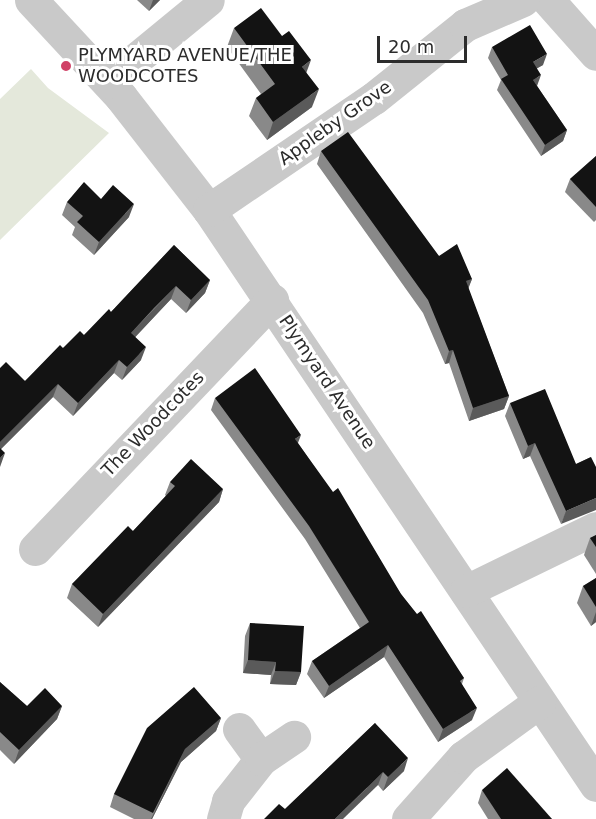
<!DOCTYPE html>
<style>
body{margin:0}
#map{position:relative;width:596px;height:819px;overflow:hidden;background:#fff;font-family:"DejaVu Sans",sans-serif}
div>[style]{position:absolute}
.green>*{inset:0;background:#e4e8db}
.minor>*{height:33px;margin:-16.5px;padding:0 16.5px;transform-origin:16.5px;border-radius:16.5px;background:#c9c9c9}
.wall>*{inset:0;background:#898989}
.shaded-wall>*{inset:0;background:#5a5a5a}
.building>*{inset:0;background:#131313}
.dots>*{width:16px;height:16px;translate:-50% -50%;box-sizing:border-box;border:3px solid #fff;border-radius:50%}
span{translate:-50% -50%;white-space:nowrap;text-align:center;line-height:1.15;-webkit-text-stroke:6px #fff;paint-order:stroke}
.poi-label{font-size:18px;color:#2c2c2c}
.left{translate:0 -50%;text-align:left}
.street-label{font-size:18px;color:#2c2c2c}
.scale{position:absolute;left:377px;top:36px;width:90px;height:27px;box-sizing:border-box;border:3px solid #2c2c2c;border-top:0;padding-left:8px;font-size:18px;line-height:21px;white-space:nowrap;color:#2c2c2c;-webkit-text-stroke:4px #fff;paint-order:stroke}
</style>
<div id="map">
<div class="green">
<i style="clip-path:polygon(31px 69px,48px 88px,109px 133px,0 240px,0 99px)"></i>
</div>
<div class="minor">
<i style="left:31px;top:0;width:132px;rotate:47.1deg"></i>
<i style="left:121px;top:97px;width:143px;rotate:52.1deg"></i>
<i style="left:209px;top:210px;width:693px;rotate:56.06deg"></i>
<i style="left:548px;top:0;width:72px;rotate:48.4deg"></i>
<i style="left:108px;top:82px;width:129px;rotate:-39.4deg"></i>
<i style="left:209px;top:210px;width:199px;rotate:-34.2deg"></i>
<i style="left:374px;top:98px;width:117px;rotate:-38.7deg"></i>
<i style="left:465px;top:25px;width:63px;rotate:-23.3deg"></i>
<i style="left:35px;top:549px;width:344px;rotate:-46.4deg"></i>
<i style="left:466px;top:591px;width:144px;rotate:-25.9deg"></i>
<i style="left:239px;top:729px;width:37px;rotate:54deg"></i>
<i style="left:223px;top:819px;width:19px;rotate:-74deg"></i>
<i style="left:228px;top:801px;width:53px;rotate:-51.8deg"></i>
<i style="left:261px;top:759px;width:40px;rotate:-34deg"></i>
<i style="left:408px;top:819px;width:83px;rotate:-48.4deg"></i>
<i style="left:463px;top:757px;width:94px;rotate:-35.9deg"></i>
</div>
<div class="wall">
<i style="clip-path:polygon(137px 0,160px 0,149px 11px)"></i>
<i style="clip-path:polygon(234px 28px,306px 72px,312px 107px,267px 140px,249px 116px,256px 98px,261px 94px,227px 47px)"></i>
<i style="clip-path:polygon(492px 47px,543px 65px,537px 68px,537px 86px,567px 130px,563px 141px,541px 156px,497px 90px,501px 80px,488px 58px)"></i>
<i style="clip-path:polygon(321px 151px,439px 256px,472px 279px,468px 288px,509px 396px,504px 409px,469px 421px,449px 363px,445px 364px,423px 313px,317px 164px)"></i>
<i style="clip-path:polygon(596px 156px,596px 220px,594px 222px,565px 192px,570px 179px)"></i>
<i style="clip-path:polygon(101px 199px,129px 217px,94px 255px,72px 235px,75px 227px,62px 215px,67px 202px)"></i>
<i style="clip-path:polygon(174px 245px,210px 280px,205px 293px,186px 313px,171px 299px,135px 337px,141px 360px,122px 380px,114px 373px,73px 416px,53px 397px,1px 449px,0 467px,0 368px,25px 381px,63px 348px,84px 335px,111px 312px)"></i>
<i style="clip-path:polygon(215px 398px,298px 443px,401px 594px,464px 678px,462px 684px,472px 720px,438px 742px,384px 657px,324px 698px,307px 674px,312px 661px,360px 628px,305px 539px,211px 410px)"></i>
<i style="clip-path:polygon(510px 403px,576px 464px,591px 457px,561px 524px,530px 456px,523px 459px,505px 416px)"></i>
<i style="clip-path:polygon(170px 482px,223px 489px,219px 502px,98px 627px,67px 598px,72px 584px,133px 531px,166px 496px,165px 495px)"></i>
<i style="clip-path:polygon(596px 535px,596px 574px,584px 555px,590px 538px)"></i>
<i style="clip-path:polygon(596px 578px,596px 622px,591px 626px,577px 603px,583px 586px)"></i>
<i style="clip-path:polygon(250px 623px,301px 672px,296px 685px,270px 684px,271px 675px,243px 673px,245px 636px)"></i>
<i style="clip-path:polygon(0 682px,27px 706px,62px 706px,57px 719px,14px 764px,0 750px)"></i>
<i style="clip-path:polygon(221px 718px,216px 731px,181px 762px,152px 819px,134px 819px,110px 807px,114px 794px)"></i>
<i style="clip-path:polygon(375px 723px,404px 771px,383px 791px,378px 785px,285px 809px)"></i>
<i style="clip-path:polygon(482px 790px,552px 819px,488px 819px,478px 803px)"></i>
</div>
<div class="shaded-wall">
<i style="clip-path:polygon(153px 0,160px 0,149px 11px)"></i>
<i style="clip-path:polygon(547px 54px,543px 65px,529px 73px,533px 62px)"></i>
<i style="clip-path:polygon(311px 60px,304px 79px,302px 67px)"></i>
<i style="clip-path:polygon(541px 75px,537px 86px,533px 80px)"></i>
<i style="clip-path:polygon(319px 89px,312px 107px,267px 140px,273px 122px)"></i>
<i style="clip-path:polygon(567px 130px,563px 141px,541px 156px,545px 145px)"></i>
<i style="clip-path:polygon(134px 204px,129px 217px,94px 255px,99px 242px)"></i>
<i style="clip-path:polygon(472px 279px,467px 292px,466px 281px)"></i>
<i style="clip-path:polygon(210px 280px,205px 293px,186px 313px,191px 300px)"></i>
<i style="clip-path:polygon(176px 286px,171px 299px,126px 347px,131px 333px)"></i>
<i style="clip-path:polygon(146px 347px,141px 360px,122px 380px,127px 367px)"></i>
<i style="clip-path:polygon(453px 350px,449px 363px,445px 364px,449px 351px)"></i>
<i style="clip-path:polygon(119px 360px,114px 373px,73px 416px,78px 403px)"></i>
<i style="clip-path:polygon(58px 384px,53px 397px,0 450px,0 442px)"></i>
<i style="clip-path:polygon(509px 396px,504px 409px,469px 421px,473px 408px)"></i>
<i style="clip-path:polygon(301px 435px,296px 448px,295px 439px)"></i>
<i style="clip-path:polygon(535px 443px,530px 456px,523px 459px,528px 446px)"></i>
<i style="clip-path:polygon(5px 453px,0 467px,0 458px)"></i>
<i style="clip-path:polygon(223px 489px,219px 502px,98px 627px,103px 614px)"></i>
<i style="clip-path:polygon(596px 498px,596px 510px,561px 524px,566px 511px)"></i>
<i style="clip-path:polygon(596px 612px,596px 622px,591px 626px)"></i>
<i style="clip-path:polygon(388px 645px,384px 657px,324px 698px,329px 686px)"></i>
<i style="clip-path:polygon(248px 660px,276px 662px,271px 675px,243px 673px)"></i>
<i style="clip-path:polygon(275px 671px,301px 672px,296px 685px,270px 684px)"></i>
<i style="clip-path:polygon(62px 706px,57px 719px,14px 764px,19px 750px)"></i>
<i style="clip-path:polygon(477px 708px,472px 720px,438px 742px,443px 729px)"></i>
<i style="clip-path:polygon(221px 718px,216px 731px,181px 762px,152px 819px,151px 819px,185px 749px)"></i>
<i style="clip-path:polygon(408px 758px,404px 771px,383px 791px,388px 777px)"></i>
<i style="clip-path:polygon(383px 772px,378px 785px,343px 819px,335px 819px)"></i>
</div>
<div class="building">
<i style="clip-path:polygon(261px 8px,282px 36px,289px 31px,311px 60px,302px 67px,319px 89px,273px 122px,256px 98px,275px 84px,234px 28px)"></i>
<i style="clip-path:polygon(530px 25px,547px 54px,533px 62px,541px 75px,533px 80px,567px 130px,545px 145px,501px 79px,508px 75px,492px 47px)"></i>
<i style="clip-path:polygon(348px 132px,439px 256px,457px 244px,472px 279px,466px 281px,509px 396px,473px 408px,453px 350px,449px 351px,428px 300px,321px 151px)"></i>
<i style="clip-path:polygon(596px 156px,596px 207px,570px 179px)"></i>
<i style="clip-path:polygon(84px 182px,101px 199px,113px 185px,134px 204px,99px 242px,77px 222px,83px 216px,67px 202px)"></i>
<i style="clip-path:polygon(174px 245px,210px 280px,191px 300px,176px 286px,154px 308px,131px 333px,146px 347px,127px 367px,119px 360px,78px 403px,58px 384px,0 442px,0 368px,6px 362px,25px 381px,60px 345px,63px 348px,80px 331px,84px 335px,109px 309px,111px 312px)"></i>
<i style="clip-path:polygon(255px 368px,301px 435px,295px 439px,333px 492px,338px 488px,401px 594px,417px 614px,421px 611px,464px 678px,460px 681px,477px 708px,443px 729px,388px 645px,329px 686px,312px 661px,369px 622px,309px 526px,215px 398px)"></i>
<i style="clip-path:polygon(545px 389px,576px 464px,591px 457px,596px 467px,596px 498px,566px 511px,535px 443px,528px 446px,510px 403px)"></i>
<i style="clip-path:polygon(0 448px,5px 453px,0 458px)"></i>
<i style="clip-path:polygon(191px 459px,223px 489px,103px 614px,72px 584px,128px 526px,133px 531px,175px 486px,170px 482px)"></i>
<i style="clip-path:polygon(596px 535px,596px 547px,590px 538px)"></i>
<i style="clip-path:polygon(596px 578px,596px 607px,583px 586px)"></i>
<i style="clip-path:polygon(250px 623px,304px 626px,301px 672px,275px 671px,276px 662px,248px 660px)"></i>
<i style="clip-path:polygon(0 682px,27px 706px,45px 688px,62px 706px,19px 750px,0 732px)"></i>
<i style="clip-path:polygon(194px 687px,221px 718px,185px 749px,153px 813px,114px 794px,147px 728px)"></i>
<i style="clip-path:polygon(375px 723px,408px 758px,388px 777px,383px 772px,335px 819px,264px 819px,279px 804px,285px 809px)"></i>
<i style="clip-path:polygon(507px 768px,552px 819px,501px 819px,482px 790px)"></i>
</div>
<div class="dots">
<i style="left:66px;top:66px;background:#d04166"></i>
</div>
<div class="poi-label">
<span class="left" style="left:78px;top:66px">PLYMYARD AVENUE/THE<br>WOODCOTES</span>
</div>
<div class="street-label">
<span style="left:335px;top:123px;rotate:-35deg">Appleby Grove</span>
<span style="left:327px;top:382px;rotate:56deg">Plymyard Avenue</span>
<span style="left:153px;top:424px;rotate:-46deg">The Woodcotes</span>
</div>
<div class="scale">20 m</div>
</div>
